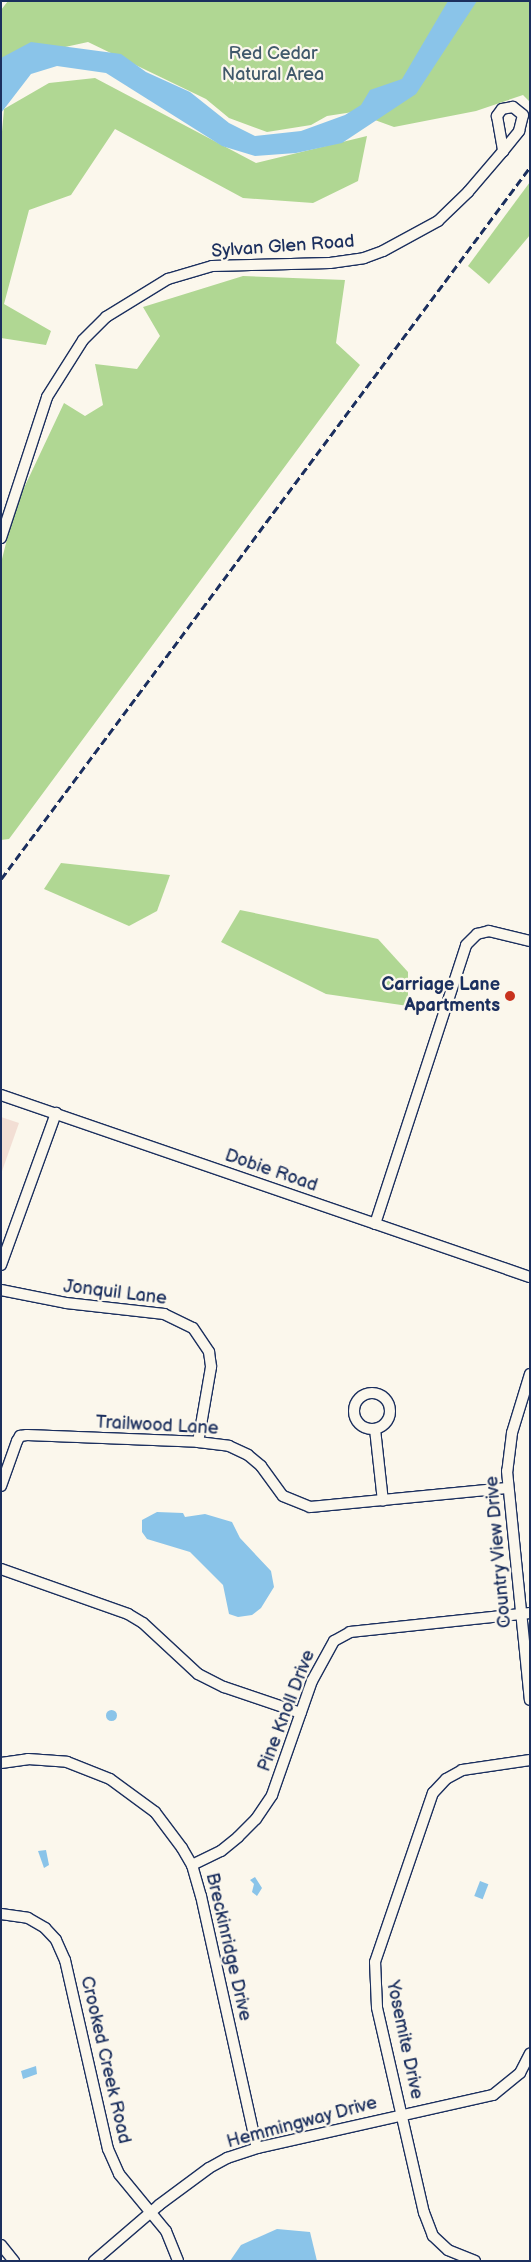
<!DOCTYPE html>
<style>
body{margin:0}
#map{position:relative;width:531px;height:2262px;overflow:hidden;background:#fbf7ec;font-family:"Balsamiq Sans",sans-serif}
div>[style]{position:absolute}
.built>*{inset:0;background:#f2ded4}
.green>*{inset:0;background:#b0d793}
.water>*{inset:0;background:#8ac4e9;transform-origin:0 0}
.round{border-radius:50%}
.roads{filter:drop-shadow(1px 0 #1b2f5e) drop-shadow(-1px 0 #1b2f5e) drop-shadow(0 1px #1b2f5e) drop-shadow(0 -1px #1b2f5e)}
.minor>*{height:10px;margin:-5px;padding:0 5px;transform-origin:5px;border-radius:5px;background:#fbf7ec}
.minor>.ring{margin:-5px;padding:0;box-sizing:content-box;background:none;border:10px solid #fbf7ec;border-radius:50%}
.rail>*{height:2.5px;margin-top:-1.25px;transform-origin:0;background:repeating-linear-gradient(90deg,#1b2f5e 0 8px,transparent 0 12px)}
.dots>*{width:14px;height:14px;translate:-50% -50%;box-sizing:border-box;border:2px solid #fbf7ec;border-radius:50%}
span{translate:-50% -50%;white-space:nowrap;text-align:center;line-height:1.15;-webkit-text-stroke:4.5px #fbf7ec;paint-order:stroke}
.park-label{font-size:18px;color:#40596b}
.street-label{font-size:18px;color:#1b2f5e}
.poi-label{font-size:18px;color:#1b2f5e;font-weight:700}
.right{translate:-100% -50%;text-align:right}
.frame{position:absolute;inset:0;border:2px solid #1b2f5e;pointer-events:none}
</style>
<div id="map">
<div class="built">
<i style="clip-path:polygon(1px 1117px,19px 1123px,1px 1174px)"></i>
</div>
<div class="green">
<i style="clip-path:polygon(8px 1px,530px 1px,530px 102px,523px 95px,476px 111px,394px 127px,353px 112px,327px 116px,311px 125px,267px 132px,229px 118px,206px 99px,88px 42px,1px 61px,1px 10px)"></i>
<i style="clip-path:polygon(95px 78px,256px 163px,367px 136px,358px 181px,313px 203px,243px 198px,115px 129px,71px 195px,29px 210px,4px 304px,51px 331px,46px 345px,1px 338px,1px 143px,4px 109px,49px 83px)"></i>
<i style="clip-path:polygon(530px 182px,530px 235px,489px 284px,468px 266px)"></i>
<i style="clip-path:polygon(243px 276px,345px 280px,336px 343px,360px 365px,9px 839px,1px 840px,1px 563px,15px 507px,64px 403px,85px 416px,103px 405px,95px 364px,137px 369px,160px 336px,143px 307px)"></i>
<i style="clip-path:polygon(61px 863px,170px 875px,157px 911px,129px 926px,44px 889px)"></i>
<i style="clip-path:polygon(240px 910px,378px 939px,408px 972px,408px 1006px,326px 994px,221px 942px)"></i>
</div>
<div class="water">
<i style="clip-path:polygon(448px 1px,477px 1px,416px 94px,342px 143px,296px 153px,255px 156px,222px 146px,106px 73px,57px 66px,31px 74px,1px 113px,1px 58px,31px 42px,121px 54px,146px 72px,190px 92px,229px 123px,255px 136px,301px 131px,345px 115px,361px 105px,370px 90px,402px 79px)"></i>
<i style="clip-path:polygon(157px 1512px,183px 1513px,185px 1517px,205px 1514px,232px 1522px,240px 1538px,271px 1571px,274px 1587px,261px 1608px,252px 1615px,238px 1617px,229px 1614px,223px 1585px,190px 1552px,147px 1539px,142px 1532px,142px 1520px)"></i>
<i class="round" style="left:105.5px;top:1709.5px;width:11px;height:11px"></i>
<i style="clip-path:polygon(46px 1850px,49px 1865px,44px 1868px,38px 1851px)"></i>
<i style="clip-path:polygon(255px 1877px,262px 1888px,257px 1896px,252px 1892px,254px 1884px,250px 1880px)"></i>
<i style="left:480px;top:1881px;width:9px;height:16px;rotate:21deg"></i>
<i style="clip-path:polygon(36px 2066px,37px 2074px,23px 2079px,21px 2071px)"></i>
<i style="clip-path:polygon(277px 2229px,310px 2232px,317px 2261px,230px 2261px,241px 2245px)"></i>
</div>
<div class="roads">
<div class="minor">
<i style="left:1px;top:538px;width:148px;rotate:-71.9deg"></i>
<i style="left:47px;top:397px;width:67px;rotate:-57.7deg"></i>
<i style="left:83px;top:340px;width:33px;rotate:-45deg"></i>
<i style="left:106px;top:317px;width:73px;rotate:-31.5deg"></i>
<i style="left:168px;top:279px;width:46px;rotate:-16.5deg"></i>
<i style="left:212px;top:266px;width:118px;rotate:-1.5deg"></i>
<i style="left:330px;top:263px;width:34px;rotate:-8deg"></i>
<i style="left:364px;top:258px;width:20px;rotate:-20deg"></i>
<i style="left:383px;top:251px;width:63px;rotate:-28.6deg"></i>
<i style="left:438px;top:221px;width:42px;rotate:-44deg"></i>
<i style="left:468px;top:192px;width:54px;rotate:-49.5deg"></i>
<i style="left:503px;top:151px;width:26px;rotate:-51deg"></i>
<i style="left:519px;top:131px;width:16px;rotate:-76deg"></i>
<i style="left:523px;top:115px;width:13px;rotate:-141deg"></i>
<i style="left:513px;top:107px;width:11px;rotate:170deg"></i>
<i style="left:502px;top:109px;width:9px;rotate:126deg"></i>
<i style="left:497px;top:116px;width:36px;rotate:80deg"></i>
<i style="left:1px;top:1095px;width:559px;rotate:18.99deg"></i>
<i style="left:375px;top:1224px;width:293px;rotate:-71.9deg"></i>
<i style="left:466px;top:945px;width:16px;rotate:-45deg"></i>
<i style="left:477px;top:934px;width:12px;rotate:-14deg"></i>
<i style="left:489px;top:931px;width:42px;rotate:13.7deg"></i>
<i style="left:1px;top:1265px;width:162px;rotate:-70.1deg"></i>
<i style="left:1px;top:1290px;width:66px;rotate:11.3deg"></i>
<i style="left:66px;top:1303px;width:99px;rotate:6.4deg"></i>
<i style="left:164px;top:1314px;width:32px;rotate:26deg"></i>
<i style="left:193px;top:1328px;width:29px;rotate:56deg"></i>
<i style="left:209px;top:1352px;width:15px;rotate:82deg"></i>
<i style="left:211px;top:1367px;width:76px;rotate:99.8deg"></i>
<i style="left:530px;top:1374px;width:62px;rotate:107deg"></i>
<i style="left:512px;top:1433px;width:38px;rotate:97deg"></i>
<i style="left:507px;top:1471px;width:230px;rotate:84.3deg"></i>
<i class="ring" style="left:354px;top:1393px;width:26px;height:26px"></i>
<i style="left:375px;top:1429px;width:72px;rotate:83.7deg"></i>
<i style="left:1px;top:1486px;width:48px;rotate:-70.4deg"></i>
<i style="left:17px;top:1441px;width:6px;rotate:-59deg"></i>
<i style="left:20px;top:1436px;width:7px;rotate:-8deg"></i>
<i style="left:27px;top:1435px;width:171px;rotate:2.3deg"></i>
<i style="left:198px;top:1442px;width:31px;rotate:7deg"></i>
<i style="left:229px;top:1446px;width:21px;rotate:25deg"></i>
<i style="left:248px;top:1455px;width:17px;rotate:40deg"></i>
<i style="left:261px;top:1466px;width:37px;rotate:54deg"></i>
<i style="left:283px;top:1496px;width:29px;rotate:22deg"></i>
<i style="left:310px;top:1507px;width:198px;rotate:-5.5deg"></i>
<i style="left:1px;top:1569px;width:135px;rotate:19.5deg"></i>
<i style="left:128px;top:1614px;width:17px;rotate:31deg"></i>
<i style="left:143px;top:1623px;width:75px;rotate:42.8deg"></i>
<i style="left:198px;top:1674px;width:29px;rotate:27deg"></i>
<i style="left:224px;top:1687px;width:81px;rotate:18.7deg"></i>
<i style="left:1px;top:1763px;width:27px;rotate:-8deg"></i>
<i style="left:28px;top:1759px;width:39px;rotate:4deg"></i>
<i style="left:67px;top:1762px;width:46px;rotate:21.6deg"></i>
<i style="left:110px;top:1779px;width:56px;rotate:36.3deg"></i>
<i style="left:155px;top:1812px;width:45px;rotate:53.1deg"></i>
<i style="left:182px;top:1848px;width:20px;rotate:60deg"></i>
<i style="left:192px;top:1865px;width:32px;rotate:74deg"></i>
<i style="left:201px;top:1896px;width:258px;rotate:77.5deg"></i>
<i style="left:192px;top:1865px;width:32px;rotate:-26deg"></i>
<i style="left:221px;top:1851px;width:22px;rotate:-39deg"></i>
<i style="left:238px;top:1837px;width:25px;rotate:-45deg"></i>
<i style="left:256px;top:1819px;width:29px;rotate:-56deg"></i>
<i style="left:272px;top:1795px;width:121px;rotate:-70.7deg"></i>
<i style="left:312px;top:1681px;width:46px;rotate:-61.2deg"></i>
<i style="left:334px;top:1641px;width:18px;rotate:-29deg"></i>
<i style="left:350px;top:1632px;width:181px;rotate:-6deg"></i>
<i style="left:1px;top:1914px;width:27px;rotate:8deg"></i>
<i style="left:28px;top:1918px;width:20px;rotate:30deg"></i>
<i style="left:45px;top:1928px;width:16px;rotate:47deg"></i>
<i style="left:56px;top:1940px;width:22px;rotate:66deg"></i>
<i style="left:65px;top:1960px;width:194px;rotate:77.2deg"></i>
<i style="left:108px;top:2149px;width:27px;rotate:66deg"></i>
<i style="left:119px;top:2174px;width:74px;rotate:50.5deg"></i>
<i style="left:166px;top:2231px;width:32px;rotate:68deg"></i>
<i style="left:1px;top:2245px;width:21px;rotate:51deg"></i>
<i style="left:94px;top:2261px;width:86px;rotate:-40.7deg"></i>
<i style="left:159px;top:2205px;width:62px;rotate:-36.5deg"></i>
<i style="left:209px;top:2168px;width:21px;rotate:-29deg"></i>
<i style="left:227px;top:2158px;width:32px;rotate:-18deg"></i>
<i style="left:257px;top:2148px;width:242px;rotate:-12.7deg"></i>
<i style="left:493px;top:2095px;width:35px;rotate:-39deg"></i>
<i style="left:520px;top:2073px;width:22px;rotate:-63deg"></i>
<i style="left:475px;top:2261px;width:29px;rotate:-158deg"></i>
<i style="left:448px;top:2250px;width:21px;rotate:-137deg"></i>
<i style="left:433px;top:2236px;width:25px;rotate:-111deg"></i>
<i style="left:424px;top:2213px;width:211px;rotate:-102.9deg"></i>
<i style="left:377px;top:2007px;width:45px;rotate:-92.5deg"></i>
<i style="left:375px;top:1962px;width:179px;rotate:-71.1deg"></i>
<i style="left:433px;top:1793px;width:19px;rotate:-47deg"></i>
<i style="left:446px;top:1779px;width:18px;rotate:-29deg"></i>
<i style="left:462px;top:1770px;width:69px;rotate:-8.4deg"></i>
</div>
</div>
<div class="rail">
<i style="left:1px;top:879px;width:887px;rotate:-53.39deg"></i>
</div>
<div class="dots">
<i style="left:510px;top:996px;background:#c8321e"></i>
</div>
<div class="park-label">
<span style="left:273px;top:65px">Red Cedar<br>Natural Area</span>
</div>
<div class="street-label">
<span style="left:283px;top:247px;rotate:-4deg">Sylvan Glen Road</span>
<span style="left:271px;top:1171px;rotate:19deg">Dobie Road</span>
<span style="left:115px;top:1293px;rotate:7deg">Jonquil Lane</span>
<span style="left:157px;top:1426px;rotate:3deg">Trailwood Lane</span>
<span style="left:499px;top:1552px;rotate:-95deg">Country View Drive</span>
<span style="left:287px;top:1711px;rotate:-69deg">Pine Knoll Drive</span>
<span style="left:228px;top:1947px;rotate:77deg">Breckinridge Drive</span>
<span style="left:404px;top:2040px;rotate:78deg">Yosemite Drive</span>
<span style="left:105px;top:2060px;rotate:77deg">Crooked Creek Road</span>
<span style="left:302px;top:2123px;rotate:-15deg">Hemmingway Drive</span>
</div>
<div class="poi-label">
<span class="right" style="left:500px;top:996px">Carriage Lane<br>Apartments</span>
</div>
<div class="frame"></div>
</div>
